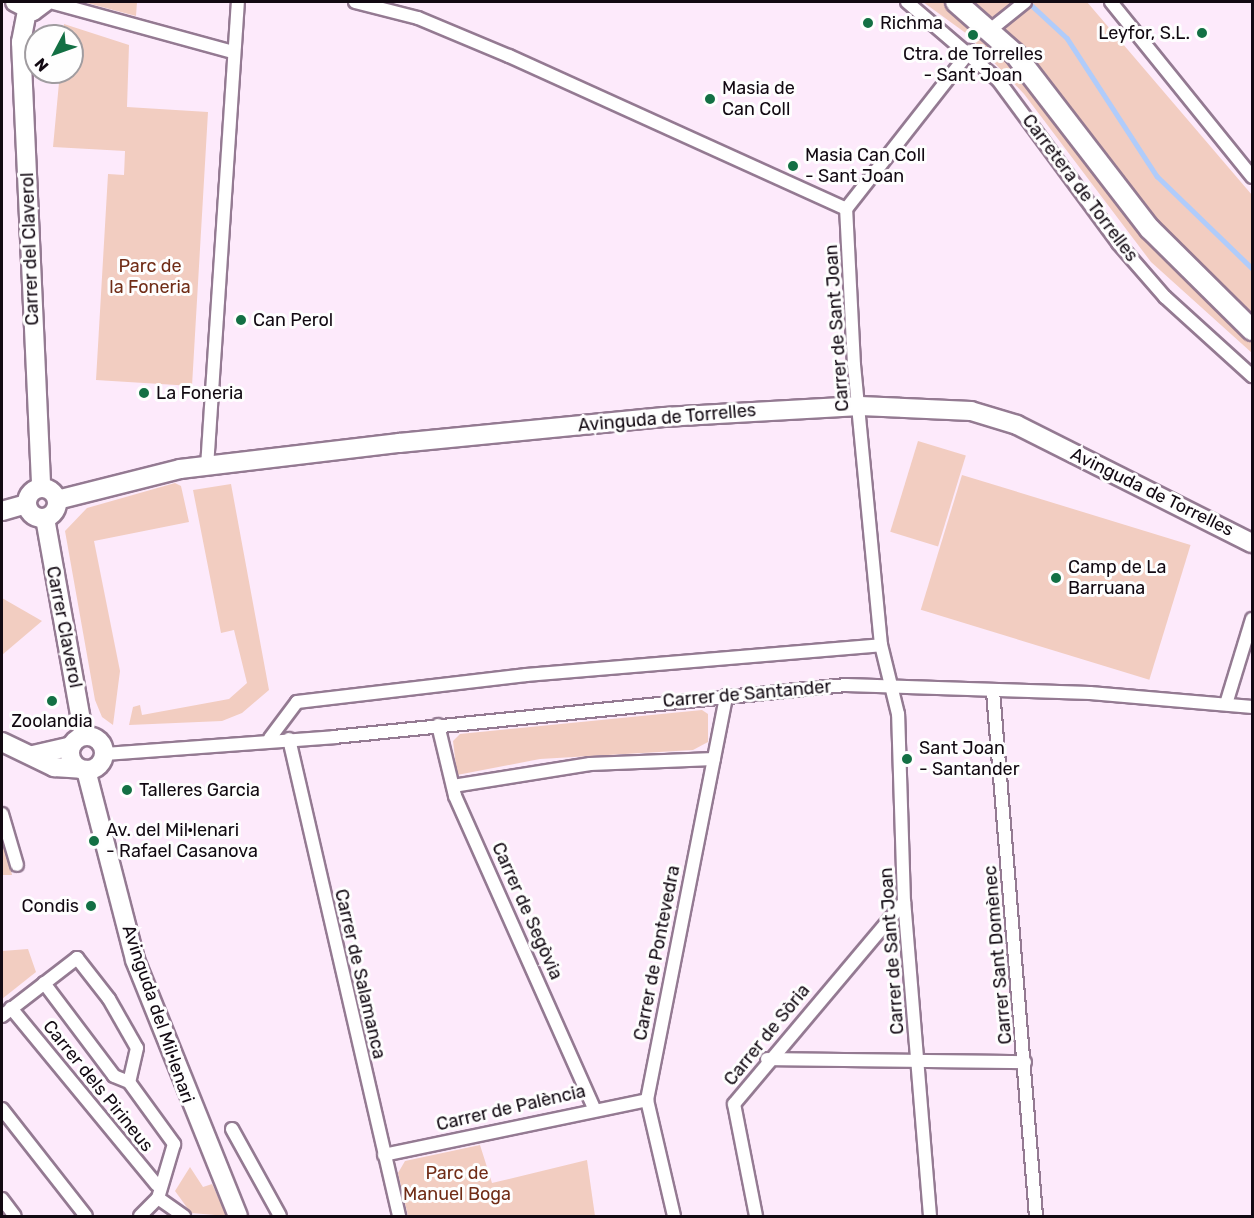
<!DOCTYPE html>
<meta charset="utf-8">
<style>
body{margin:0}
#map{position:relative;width:1254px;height:1218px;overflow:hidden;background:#fdeafb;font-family:Rubik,sans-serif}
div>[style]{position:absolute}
.green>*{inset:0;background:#f2cdc1;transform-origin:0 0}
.stream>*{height:4.5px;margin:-2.25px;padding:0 2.25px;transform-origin:2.25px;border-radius:2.25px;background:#b0ccfb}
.roads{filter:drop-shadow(2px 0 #947a92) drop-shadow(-2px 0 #947a92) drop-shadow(0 2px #947a92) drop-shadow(0 -2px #947a92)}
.street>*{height:12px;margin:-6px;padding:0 6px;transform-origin:6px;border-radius:6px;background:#fff}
.secondary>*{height:18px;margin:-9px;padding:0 9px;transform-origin:9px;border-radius:9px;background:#fff}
.secondary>.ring{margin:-9px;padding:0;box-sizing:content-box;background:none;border:18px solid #fff;border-radius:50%}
.primary>*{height:20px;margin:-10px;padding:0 10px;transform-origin:10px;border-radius:10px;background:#fff}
.dots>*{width:16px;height:16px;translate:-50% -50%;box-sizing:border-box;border:3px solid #fefefe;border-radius:50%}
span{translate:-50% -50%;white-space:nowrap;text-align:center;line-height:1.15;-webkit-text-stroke:6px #fefefe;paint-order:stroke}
.poi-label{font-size:18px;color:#120912}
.left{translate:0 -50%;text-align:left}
.right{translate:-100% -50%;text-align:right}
.street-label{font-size:18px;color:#120912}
.park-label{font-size:18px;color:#712d17}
.frame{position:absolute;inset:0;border:3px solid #120912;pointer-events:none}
.north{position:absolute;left:24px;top:24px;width:60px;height:60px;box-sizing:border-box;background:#fefefe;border:2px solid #a09ca0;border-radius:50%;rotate:229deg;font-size:16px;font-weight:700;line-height:24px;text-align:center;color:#120912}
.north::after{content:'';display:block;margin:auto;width:21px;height:27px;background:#137044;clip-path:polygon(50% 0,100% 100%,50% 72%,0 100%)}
</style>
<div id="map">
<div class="green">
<i style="clip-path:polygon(83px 2px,137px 2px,136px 16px)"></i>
<i style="clip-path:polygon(923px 2px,1087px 2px,1252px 195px,1252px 353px,1151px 262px,1024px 94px,967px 34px)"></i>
<i style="clip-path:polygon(64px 24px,129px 45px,127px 107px,208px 112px,192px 386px,96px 380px,108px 174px,124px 175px,125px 151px,53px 147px,60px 72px,72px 72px,72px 36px,63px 36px)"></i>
<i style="left:918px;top:441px;width:50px;height:95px;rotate:17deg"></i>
<i style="left:962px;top:475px;width:239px;height:141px;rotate:17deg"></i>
<i style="clip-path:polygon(175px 483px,181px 486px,189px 522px,94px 541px,120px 671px,113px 725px,102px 717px,95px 700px,65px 531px,87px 508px)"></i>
<i style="clip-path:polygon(231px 484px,269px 690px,242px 713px,222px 721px,129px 725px,133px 707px,140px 705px,142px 715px,229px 699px,247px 683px,234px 630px,221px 633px,193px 490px)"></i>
<i style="clip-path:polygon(2px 598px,42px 621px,2px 655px)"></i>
<i style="clip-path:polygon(702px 710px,708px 714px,708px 742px,693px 750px,540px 759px,457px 775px,453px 741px,460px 734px)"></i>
<i style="clip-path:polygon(2px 829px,12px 875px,2px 875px)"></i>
<i style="clip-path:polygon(28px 949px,36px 972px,2px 999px,2px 951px)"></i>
<i style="clip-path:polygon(480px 1145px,492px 1183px,587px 1160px,595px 1216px,408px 1216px,398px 1173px,405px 1161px)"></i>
<i style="clip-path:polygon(190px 1167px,203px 1187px,212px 1184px,227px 1216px,191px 1213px,175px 1191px)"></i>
</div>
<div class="stream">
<i style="left:1028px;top:2px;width:53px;rotate:42.7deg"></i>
<i style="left:1067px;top:38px;width:165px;rotate:56.9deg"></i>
<i style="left:1157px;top:176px;width:132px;rotate:44.1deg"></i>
</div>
<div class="roads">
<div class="street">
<i style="left:50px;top:2px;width:190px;rotate:15.3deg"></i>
<i style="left:355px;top:2px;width:65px;rotate:14.3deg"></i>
<i style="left:418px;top:18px;width:99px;rotate:22.7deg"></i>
<i style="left:509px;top:56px;width:370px;rotate:24.4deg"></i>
<i style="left:907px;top:2px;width:120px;rotate:40.6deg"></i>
<i style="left:998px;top:80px;width:202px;rotate:53.6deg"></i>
<i style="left:1118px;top:243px;width:72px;rotate:49deg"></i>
<i style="left:1165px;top:297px;width:118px;rotate:42.2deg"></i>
<i style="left:1111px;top:2px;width:225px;rotate:51.1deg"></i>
<i style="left:990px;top:30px;width:45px;rotate:-38.7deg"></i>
<i style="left:207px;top:467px;width:466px;rotate:-86.2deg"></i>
<i style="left:993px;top:691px;width:527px;rotate:85.32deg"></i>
<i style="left:1226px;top:704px;width:89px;rotate:-73deg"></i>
<i style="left:438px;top:725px;width:73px;rotate:76.5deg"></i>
<i style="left:455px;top:796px;width:342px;rotate:66deg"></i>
<i style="left:270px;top:738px;width:45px;rotate:-53.1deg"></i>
<i style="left:297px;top:702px;width:231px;rotate:-6.7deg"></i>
<i style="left:526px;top:675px;width:356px;rotate:-4.8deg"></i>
<i style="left:289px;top:739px;width:490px;rotate:77deg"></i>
<i style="left:104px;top:754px;width:231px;rotate:-4.2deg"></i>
<i style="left:334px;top:737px;width:515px;rotate:-5.8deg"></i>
<i style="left:846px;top:685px;width:244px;rotate:1.9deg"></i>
<i style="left:1090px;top:693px;width:163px;rotate:4.9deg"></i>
<i style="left:453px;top:786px;width:139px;rotate:-9.1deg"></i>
<i style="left:590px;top:764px;width:124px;rotate:-2.3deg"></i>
<i style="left:2px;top:814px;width:53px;rotate:73.6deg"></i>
<i style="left:44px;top:983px;width:116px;rotate:53deg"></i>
<i style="left:114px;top:1076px;width:16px;rotate:22deg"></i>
<i style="left:11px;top:1008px;width:229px;rotate:50.5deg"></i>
<i style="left:2px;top:1016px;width:95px;rotate:-37.7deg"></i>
<i style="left:77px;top:958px;width:52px;rotate:52deg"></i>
<i style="left:109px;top:999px;width:56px;rotate:60.3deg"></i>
<i style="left:137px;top:1048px;width:35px;rotate:103deg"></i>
<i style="left:767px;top:1059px;width:258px;rotate:0.7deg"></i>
<i style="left:129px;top:1082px;width:77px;rotate:54deg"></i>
<i style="left:174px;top:1144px;width:56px;rotate:106.5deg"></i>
<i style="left:2px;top:1109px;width:136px;rotate:51.9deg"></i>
<i style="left:232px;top:1129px;width:99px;rotate:61.1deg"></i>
<i style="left:384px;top:1155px;width:269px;rotate:-11.8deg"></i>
<i style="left:158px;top:1198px;width:32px;rotate:35deg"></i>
<i style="left:2px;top:1199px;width:21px;rotate:53deg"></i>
<i style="left:140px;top:1216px;width:25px;rotate:-45deg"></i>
<i style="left:674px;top:1216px;width:119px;rotate:-103.1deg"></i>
<i style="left:647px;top:1100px;width:412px;rotate:-78.9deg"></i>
<i style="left:756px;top:1216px;width:114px;rotate:-101.1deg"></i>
<i style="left:734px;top:1104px;width:264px;rotate:-49.9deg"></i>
<i style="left:930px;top:1216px;width:315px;rotate:-94.7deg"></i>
<i style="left:904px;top:902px;width:188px;rotate:-91.8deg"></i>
<i style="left:898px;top:714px;width:71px;rotate:-103.8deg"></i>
<i style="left:881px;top:645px;width:281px;rotate:-95.5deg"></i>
<i style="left:854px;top:365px;width:156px;rotate:-92.9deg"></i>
<i style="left:846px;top:209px;width:201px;rotate:-51.9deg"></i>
</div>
<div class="secondary">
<i style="left:15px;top:2px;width:20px;rotate:27deg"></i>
<i style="left:33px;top:11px;width:15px;rotate:-37deg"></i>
<i style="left:27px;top:11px;width:32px;rotate:101deg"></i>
<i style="left:21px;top:42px;width:446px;rotate:87.4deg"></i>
<i class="ring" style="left:27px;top:488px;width:12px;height:12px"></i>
<i style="left:57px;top:500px;width:127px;rotate:-14.1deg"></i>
<i style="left:180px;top:469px;width:221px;rotate:-6.8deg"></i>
<i style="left:399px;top:443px;width:266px;rotate:-5.6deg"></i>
<i style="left:664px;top:417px;width:196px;rotate:-3.2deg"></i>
<i style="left:860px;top:406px;width:111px;rotate:2.6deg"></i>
<i style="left:971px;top:411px;width:48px;rotate:16.9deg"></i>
<i style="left:1017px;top:425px;width:263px;rotate:26.7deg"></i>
<i style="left:2px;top:511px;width:26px;rotate:-16deg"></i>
<i style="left:45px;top:518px;width:221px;rotate:79.9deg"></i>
<i class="ring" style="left:70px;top:736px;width:16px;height:16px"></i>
<i style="left:2px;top:742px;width:58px;rotate:25.7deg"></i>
<i style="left:54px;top:767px;width:27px;rotate:4deg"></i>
<i style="left:33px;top:755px;width:39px;rotate:-13deg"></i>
<i style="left:86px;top:770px;width:196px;rotate:75.5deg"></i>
<i style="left:135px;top:960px;width:276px;rotate:68.1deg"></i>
</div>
<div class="primary">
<i style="left:956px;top:2px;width:79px;rotate:41.4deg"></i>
<i style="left:1015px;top:54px;width:221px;rotate:52.4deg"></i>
<i style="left:1150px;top:229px;width:144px;rotate:44.7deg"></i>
</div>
</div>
<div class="dots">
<i style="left:868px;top:23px;background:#137044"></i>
<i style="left:1202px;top:33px;background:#137044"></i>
<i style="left:973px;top:35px;background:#137044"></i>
<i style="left:710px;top:99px;background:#137044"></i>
<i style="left:793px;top:166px;background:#137044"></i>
<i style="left:241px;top:320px;background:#137044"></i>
<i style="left:144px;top:393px;background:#137044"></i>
<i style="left:1056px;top:578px;background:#137044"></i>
<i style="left:52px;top:701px;background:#137044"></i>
<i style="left:907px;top:759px;background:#137044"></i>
<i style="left:127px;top:790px;background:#137044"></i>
<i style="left:94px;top:841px;background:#137044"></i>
<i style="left:91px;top:906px;background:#137044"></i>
</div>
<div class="poi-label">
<span class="left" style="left:880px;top:23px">Richma</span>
<span class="right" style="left:1190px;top:33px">Leyfor, S.L.</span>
<span style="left:973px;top:65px">Ctra. de Torrelles<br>- Sant Joan</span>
<span class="left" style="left:722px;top:99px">Masia de<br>Can Coll</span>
<span class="left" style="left:805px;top:166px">Masia Can Coll<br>- Sant Joan</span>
<span class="left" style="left:253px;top:320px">Can Perol</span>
<span class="left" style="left:156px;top:393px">La Foneria</span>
<span class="left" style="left:1068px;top:578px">Camp de La<br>Barruana</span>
<span style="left:52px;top:721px">Zoolandia</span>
<span class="left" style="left:919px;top:759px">Sant Joan<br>- Santander</span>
<span class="left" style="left:139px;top:790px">Talleres Garcia</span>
<span class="left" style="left:106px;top:841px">Av. del Mil·lenari<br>- Rafael Casanova</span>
<span class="right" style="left:79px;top:906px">Condis</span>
</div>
<div class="street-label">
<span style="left:1080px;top:188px;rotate:53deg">Carretera de Torrelles</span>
<span style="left:30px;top:249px;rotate:-92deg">Carrer del Claverol</span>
<span style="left:837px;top:328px;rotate:-94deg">Carrer de Sant Joan</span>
<span style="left:667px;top:418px;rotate:-5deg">Avinguda de Torrelles</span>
<span style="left:1152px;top:492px;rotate:26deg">Avinguda de Torrelles</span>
<span style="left:64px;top:627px;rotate:79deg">Carrer Claverol</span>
<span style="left:747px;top:694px;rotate:-5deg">Carrer de Santander</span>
<span style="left:527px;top:911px;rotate:66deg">Carrer de Segòvia</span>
<span style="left:892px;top:951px;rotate:-94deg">Carrer de Sant Joan</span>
<span style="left:657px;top:953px;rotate:-79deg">Carrer de Pontevedra</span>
<span style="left:998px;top:955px;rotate:-95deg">Carrer Sant Domènec</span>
<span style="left:360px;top:974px;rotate:77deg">Carrer de Salamanca</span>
<span style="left:158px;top:1014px;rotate:71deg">Avinguda del Mil·lenari</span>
<span style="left:767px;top:1035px;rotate:-51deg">Carrer de Sòria</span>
<span style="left:98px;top:1086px;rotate:51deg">Carrer dels Pirineus</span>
<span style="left:511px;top:1108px;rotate:-13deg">Carrer de Palència</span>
</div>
<div class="park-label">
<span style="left:150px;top:277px">Parc de<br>la Foneria</span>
<span style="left:457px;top:1184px">Parc de<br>Manuel Boga</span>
</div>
<div class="frame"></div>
<div class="north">N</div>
</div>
